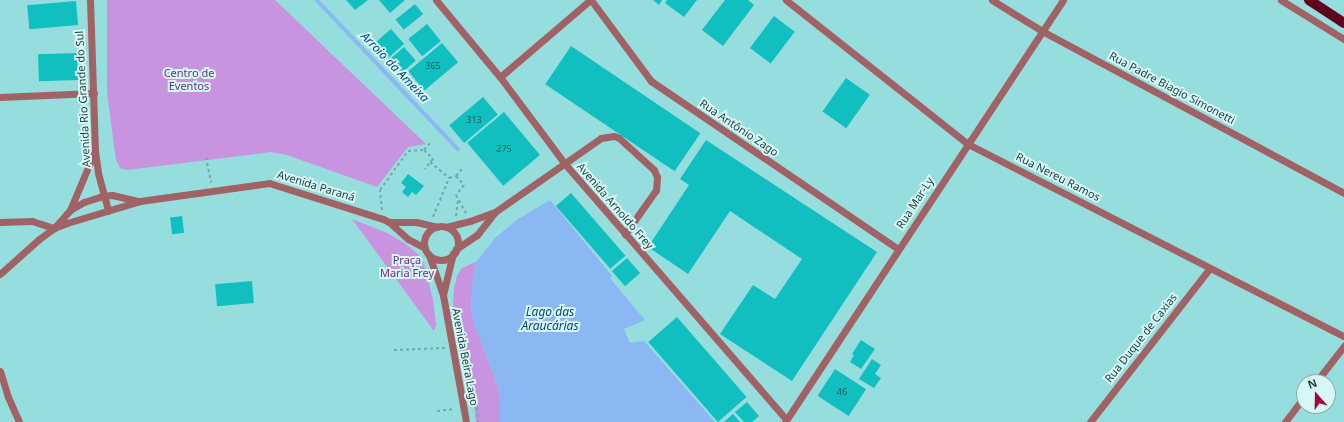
<!DOCTYPE html>
<meta charset="utf-8">
<style>
body{margin:0}
#map{position:relative;width:1344px;height:422px;overflow:hidden;background:#96dddd;font-family:"Noto Sans",sans-serif}
div>[style]{position:absolute}
.green>*{inset:0;background:#c893df}
.water>*{inset:0;background:#8bb8f3}
.stream>*{height:3.5px;margin:-1.75px;padding:0 1.75px;transform-origin:1.75px;border-radius:1.75px;background:#8bb8f3}
.building>*{inset:0;background:#12bfc0;transform-origin:0 0}
.path>*{height:2px;margin-top:-1px;transform-origin:0;background:repeating-linear-gradient(90deg,#70aaaa 0 3px,transparent 0 6px)}
.minor>*{height:7px;margin:-3.5px;padding:0 3.5px;transform-origin:3.5px;border-radius:3.5px;background:#a16266}
.minor>.ring{margin:-3.5px;padding:0;box-sizing:content-box;background:none;border:7px solid #a16266;border-radius:50%}
.major>*{height:10px;margin:-5px;padding:0 5px;transform-origin:5px;border-radius:5px;background:#60011b}
span{translate:-50% -50%;white-space:nowrap;text-align:center;line-height:1.15;-webkit-text-stroke:4px #d5f7f6;paint-order:stroke}
.number-label{font-size:9px;color:#1c5e5e}
.number-label span{-webkit-text-stroke-width:0}
.park-label{font-size:11px;color:#6f2e88}
.street-label{font-size:11px;color:#1f3d3d}
.water-label{font-size:12px;color:#094484;font-style:italic}
.north{position:absolute;left:1296px;top:374px;width:40px;height:40px;box-sizing:border-box;background:#d5f7f6;border:1px solid #8cadac;border-radius:50%;rotate:340deg;font-size:11px;font-weight:700;line-height:16px;text-align:center;color:#1f3d3d}
.north::after{content:'';display:block;margin:auto;width:14px;height:18px;background:#a40735;clip-path:polygon(50% 0,100% 100%,50% 72%,0 100%)}
</style>
<div id="map">
<div class="green">
<i style="clip-path:polygon(107px 0,275px 0,426px 144px,408px 147px,377px 187px,287px 155px,271px 152px,127px 170px,120px 168px,116px 160px,107px 92px)"></i>
<i style="clip-path:polygon(352px 219px,387px 233px,406px 244px,419px 255px,424px 264px,433px 300px,436px 325px,434px 331px)"></i>
<i style="clip-path:polygon(476px 262px,473px 278px,471px 311px,476px 329px,494px 375px,500px 397px,500px 422px,476px 422px,475px 412px,462px 359px,457px 328px,453px 304px,454px 288px,457px 276px,462px 268px)"></i>
</div>
<div class="water">
<i style="clip-path:polygon(550px 200px,612px 276px,610px 278px,645px 320px,624px 329px,630px 343px,644px 341px,715px 422px,500px 422px,500px 397px,494px 375px,476px 329px,471px 311px,473px 278px,476px 262px,495px 238px,518px 219px)"></i>
</div>
<div class="stream">
<i style="left:317px;top:0;width:205px;rotate:46.6deg"></i>
</div>
<div class="building">
<i style="clip-path:polygon(346px 0,368px 0,355px 10px)"></i>
<i style="clip-path:polygon(379px 0,405px 0,390px 13px)"></i>
<i style="clip-path:polygon(653px 0,662px 0,659px 5px)"></i>
<i style="clip-path:polygon(667px 0,697px 0,684px 17px,665px 3px)"></i>
<i style="clip-path:polygon(725px 0,748px 0,754px 5px,723px 46px,702px 30px)"></i>
<i style="left:76px;top:1px;width:24px;height:49px;rotate:85deg"></i>
<i style="left:415px;top:4px;width:13px;height:25px;rotate:51deg"></i>
<i style="left:774px;top:16px;width:26px;height:40px;rotate:37deg"></i>
<i style="left:427px;top:24px;width:22px;height:24px;rotate:51deg"></i>
<i style="left:391px;top:29px;width:20px;height:21px;rotate:49deg"></i>
<i style="left:442px;top:43px;width:25px;height:44px;rotate:50deg"></i>
<i style="left:571px;top:46px;width:156px;height:46px;rotate:34deg"></i>
<i style="left:404px;top:47px;width:18px;height:18px;rotate:49deg"></i>
<i style="left:77px;top:53px;width:27px;height:39px;rotate:88deg"></i>
<i style="left:846px;top:78px;width:29px;height:41px;rotate:35deg"></i>
<i style="left:483px;top:97px;width:23px;height:44px;rotate:50deg"></i>
<i style="left:504px;top:112px;width:56px;height:48px;rotate:50deg"></i>
<i style="clip-path:polygon(706px 140px,877px 252px,792px 381px,720px 334px,753px 285px,775px 299px,802px 259px,730px 211px,688px 274px,648px 247px,689px 185px,680px 179px)"></i>
<i style="clip-path:polygon(408px 174px,424px 186px,416px 195px,412px 192px,408px 197px,402px 192px,406px 187px,401px 183px)"></i>
<i style="left:571px;top:193px;width:83px;height:20px;rotate:49deg"></i>
<i style="left:182px;top:216px;width:17px;height:12px;rotate:83deg"></i>
<i style="left:627px;top:258px;width:20px;height:20px;rotate:49deg"></i>
<i style="left:252px;top:281px;width:22px;height:37px;rotate:85deg"></i>
<i style="left:677px;top:317px;width:106px;height:38px;rotate:49deg"></i>
<i style="clip-path:polygon(861px 340px,875px 349px,861px 369px,850px 362px,854px 355px,852px 354px)"></i>
<i style="clip-path:polygon(872px 359px,881px 365px,875px 374px,881px 378px,874px 388px,859px 379px)"></i>
<i style="left:835px;top:369px;width:37px;height:32px;rotate:33deg"></i>
<i style="clip-path:polygon(747px 402px,759px 416px,752px 422px,744px 422px,735px 412px)"></i>
<i style="clip-path:polygon(733px 414px,740px 422px,724px 422px)"></i>
</div>
<div class="path">
<i style="left:424px;top:150px;width:11px;rotate:-49deg"></i>
<i style="left:206px;top:157px;width:26px;rotate:79deg"></i>
<i style="left:430px;top:162px;width:25px;rotate:40deg"></i>
<i style="left:456px;top:176px;width:12px;rotate:48deg"></i>
<i style="left:464px;top:185px;width:13px;rotate:129deg"></i>
<i style="left:456px;top:195px;width:21px;rotate:61deg"></i>
<i style="left:382px;top:210px;width:20px;rotate:-96deg"></i>
<i style="left:380px;top:190px;width:48px;rotate:-54.3deg"></i>
<i style="left:408px;top:151px;width:16px;rotate:-4deg"></i>
<i style="left:424px;top:150px;width:13px;rotate:45deg"></i>
<i style="left:433px;top:159px;width:13px;rotate:129deg"></i>
<i style="left:456px;top:216px;width:16px;rotate:-83deg"></i>
<i style="left:433px;top:217px;width:42px;rotate:-67.7deg"></i>
<i style="left:449px;top:178px;width:7px;rotate:-16deg"></i>
<i style="left:456px;top:176px;width:9px;rotate:-49deg"></i>
<i style="left:394px;top:350px;width:51px;rotate:-2.2deg"></i>
<i style="left:467px;top:375px;width:4px;rotate:56deg"></i>
<i style="left:469px;top:378px;width:31px;rotate:75deg"></i>
<i style="left:477px;top:408px;width:14px;rotate:86deg"></i>
<i style="left:437px;top:411px;width:18px;rotate:-6deg"></i>
</div>
<div class="minor">
<i style="left:90px;top:0;width:151px;rotate:88.1deg"></i>
<i style="left:95px;top:151px;width:22px;rotate:82deg"></i>
<i style="left:98px;top:173px;width:39px;rotate:75deg"></i>
<i style="left:436px;top:0;width:100px;rotate:50.3deg"></i>
<i style="left:500px;top:77px;width:109px;rotate:53.2deg"></i>
<i style="left:565px;top:164px;width:337px;rotate:49.1deg"></i>
<i style="left:591px;top:0;width:101px;rotate:53.5deg"></i>
<i style="left:651px;top:81px;width:299px;rotate:34.2deg"></i>
<i style="left:786px;top:0;width:232px;rotate:38.4deg"></i>
<i style="left:968px;top:144px;width:422px;rotate:27.1deg"></i>
<i style="left:992px;top:0;width:59px;rotate:31.8deg"></i>
<i style="left:1042px;top:31px;width:343px;rotate:28.2deg"></i>
<i style="left:1281px;top:0;width:74px;rotate:31.8deg"></i>
<i style="left:500px;top:77px;width:118px;rotate:-40.5deg"></i>
<i style="left:0;top:97px;width:94px;rotate:-2.4deg"></i>
<i style="left:70px;top:210px;width:62px;rotate:-67.2deg"></i>
<i style="left:0;top:222px;width:32px;rotate:-2deg"></i>
<i style="left:32px;top:221px;width:23px;rotate:18deg"></i>
<i style="left:389px;top:222px;width:27px"></i>
<i style="left:416px;top:222px;width:22px;rotate:13deg"></i>
<i class="ring" style="left:424px;top:226px;width:27px;height:27px"></i>
<i style="left:446px;top:227px;width:25px;rotate:-14deg"></i>
<i style="left:470px;top:221px;width:27px;rotate:-20deg"></i>
<i style="left:495px;top:212px;width:129px;rotate:-34.9deg"></i>
<i style="left:601px;top:138px;width:13px;rotate:-9deg"></i>
<i style="left:614px;top:136px;width:5px;rotate:22deg"></i>
<i style="left:619px;top:138px;width:47px;rotate:42.4deg"></i>
<i style="left:654px;top:170px;width:8px;rotate:67deg"></i>
<i style="left:657px;top:177px;width:13px;rotate:94deg"></i>
<i style="left:656px;top:190px;width:54px;rotate:125.2deg"></i>
<i style="left:54px;top:228px;width:24px;rotate:-48deg"></i>
<i style="left:70px;top:210px;width:16px;rotate:-30deg"></i>
<i style="left:84px;top:202px;width:20px;rotate:-18deg"></i>
<i style="left:103px;top:196px;width:9px;rotate:-6deg"></i>
<i style="left:112px;top:195px;width:27px;rotate:13deg"></i>
<i style="left:456px;top:249px;width:25px;rotate:-34deg"></i>
<i style="left:477px;top:235px;width:29px;rotate:-52deg"></i>
<i style="left:429px;top:255px;width:42px;rotate:70.7deg"></i>
<i style="left:443px;top:295px;width:129px;rotate:79.7deg"></i>
<i style="left:0;top:274px;width:52px;rotate:-41.9deg"></i>
<i style="left:39px;top:239px;width:19px;rotate:-36deg"></i>
<i style="left:54px;top:228px;width:14px;rotate:-21deg"></i>
<i style="left:67px;top:223px;width:76px;rotate:-16.8deg"></i>
<i style="left:140px;top:201px;width:130px;rotate:-7.9deg"></i>
<i style="left:269px;top:183px;width:120px;rotate:17.5deg"></i>
<i style="left:383px;top:219px;width:7px;rotate:27deg"></i>
<i style="left:389px;top:222px;width:25px;rotate:42deg"></i>
<i style="left:408px;top:239px;width:19px;rotate:28deg"></i>
<i style="left:443px;top:295px;width:43px;rotate:-76.6deg"></i>
<i style="left:0;top:371px;width:27px;rotate:73deg"></i>
<i style="left:8px;top:397px;width:27px;rotate:66deg"></i>
<i style="left:1316px;top:382px;width:46px;rotate:-52.1deg"></i>
<i style="left:785px;top:422px;width:505px;rotate:-56.62deg"></i>
<i style="left:1090px;top:422px;width:195px;rotate:-52.1deg"></i>
<i style="left:1285px;top:422px;width:31px;rotate:-53deg"></i>
</div>
<div class="major">
<i style="left:1309px;top:0;width:42px;rotate:33.3deg"></i>
</div>
<div class="number-label">
<span style="left:433px;top:66px">365</span>
<span style="left:474px;top:120px">313</span>
<span style="left:504px;top:149px">275</span>
<span style="left:842px;top:392px">46</span>
</div>
<div class="park-label">
<span style="left:189px;top:80px">Centro de<br>Eventos</span>
<span style="left:407px;top:267px">Praça<br>Maria Frey</span>
</div>
<div class="street-label">
<span style="left:1172px;top:88px;rotate:28deg">Rua Padre Biagio Simonetti</span>
<span style="left:83px;top:99px;rotate:-93deg">Avenida Rio Grande do Sul</span>
<span style="left:739px;top:128px;rotate:34deg">Rua Antônio Zago</span>
<span style="left:1058px;top:177px;rotate:27deg">Rua Nereu Ramos</span>
<span style="left:316px;top:186px;rotate:17deg">Avenida Paraná</span>
<span style="left:915px;top:203px;rotate:-57deg">Rua Mar-Ly</span>
<span style="left:615px;top:206px;rotate:49deg">Avenida Arnoldo Frey</span>
<span style="left:1141px;top:338px;rotate:-52deg">Rua Duque de Caxias</span>
<span style="left:465px;top:357px;rotate:79deg">Avenida Beira Lago</span>
</div>
<div class="water-label">
<span style="left:395px;top:67px;rotate:46deg">Arroio da Ameixa</span>
<span style="left:550px;top:319px">Lago das<br>Araucárias</span>
</div>
<div class="north">N</div>
</div>
